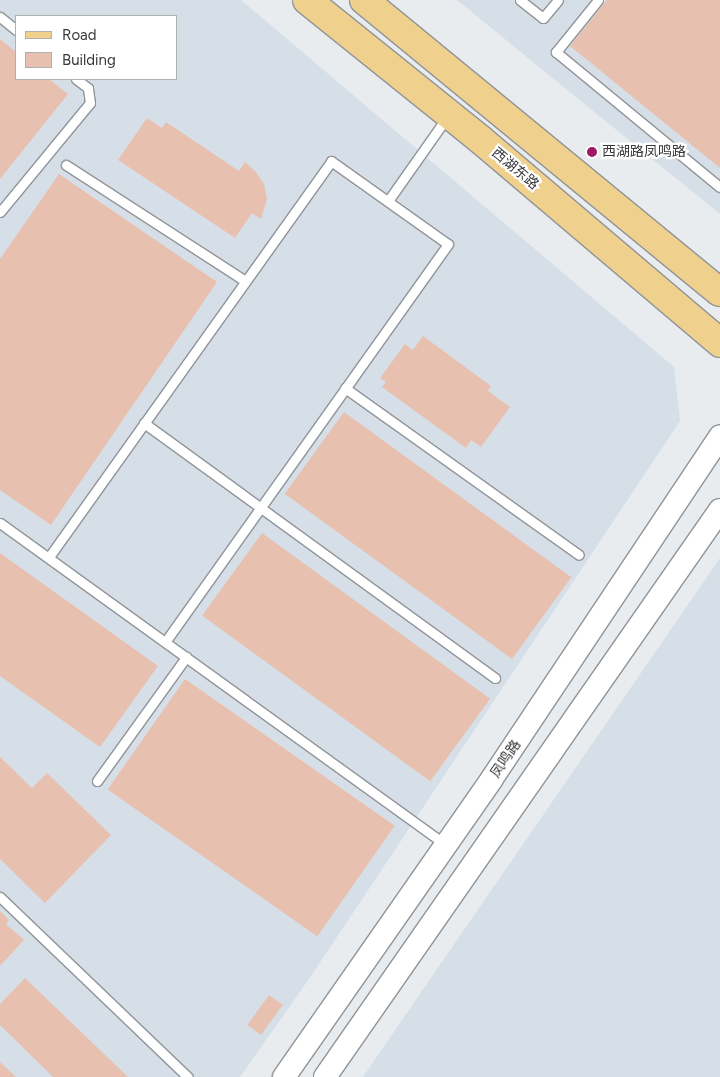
<!DOCTYPE html>
<meta charset="utf-8">
<style>
body{margin:0}
#map{position:relative;width:720px;height:1077px;overflow:hidden;background:#e8ecef;font-family:Figtree,"Noto Sans SC",sans-serif}
div>[style]{position:absolute}
.built>*{inset:0;background:#d6dfe8}
.building>*{inset:0;background:#e8c0b0;transform-origin:0 0}
.roads{filter:drop-shadow(1px 0 #919497) drop-shadow(-1px 0 #919497) drop-shadow(0 1px #919497) drop-shadow(0 -1px #919497)}
.service>*{height:9px;margin:-4.5px;padding:0 4.5px;transform-origin:4.5px;border-radius:4.5px;background:#fff}
.tertiary>*{height:22px;margin:-11px;padding:0 11px;transform-origin:11px;border-radius:11px;background:#fff}
.primary>*{height:28px;margin:-14px;padding:0 14px;transform-origin:14px;border-radius:14px;background:#f0d08d}
.dots>*{width:14px;height:14px;translate:-50% -50%;box-sizing:border-box;border:2px solid #fff;border-radius:50%}
span{translate:-50% -50%;white-space:nowrap;text-align:center;line-height:1.15;-webkit-text-stroke:4.5px #fff;paint-order:stroke}
.poi-label{font-size:14px;color:#38393b}
.left{translate:0 -50%;text-align:left}
.street-label{font-size:14px;color:#38393b}
.legend{position:absolute;left:15px;top:15px;width:162px;height:65px;box-sizing:border-box;background:#fff;border:1px solid #afb0b1;margin:0;padding:6px 9px;list-style:none;font-size:15px;color:#38393b}
.legend li{display:flex;align-items:center;gap:10px;height:25px}
.legend b{width:25px;border:1px solid #afb0b1}
</style>
<div id="map">
<div class="built">
<i style="clip-path:polygon(evenodd,0 0,241px 0,674px 367px,680px 421px,309px 979px,240px 1077px,0 1077px,0 0,16px 16px,176px 16px,176px 79px,16px 79px,16px 16px)"></i>
<i style="clip-path:polygon(457px 0,720px 0,720px 214px,534px 63px)"></i>
<i style="clip-path:polygon(720px 558px,720px 1077px,363px 1077px,391px 1036px)"></i>
</div>
<div class="building">
<i style="clip-path:polygon(607px 0,720px 0,720px 168px,570px 46px)"></i>
<i style="clip-path:polygon(0 39px,16px 52px,16px 79px,49px 79px,68px 94px,0 179px)"></i>
<i style="clip-path:polygon(147px 118px,162px 128px,166px 122px,239px 171px,245px 162px,255px 171px,264px 184px,267px 199px,261px 219px,252px 213px,235px 238px,118px 160px)"></i>
<i style="clip-path:polygon(59px 174px,217px 282px,51px 525px,0 490px,0 259px)"></i>
<i style="clip-path:polygon(423px 336px,491px 386px,488px 391px,510px 407px,481px 447px,471px 440px,466px 448px,382px 387px,386px 382px,380px 378px,405px 344px,413px 350px)"></i>
<i style="left:344px;top:412px;width:281px;height:101px;rotate:36deg"></i>
<i style="left:262px;top:533px;width:282px;height:102px;rotate:36deg"></i>
<i style="clip-path:polygon(0 553px,158px 666px,100px 747px,0 676px)"></i>
<i style="left:185px;top:679px;width:256px;height:135px;rotate:35deg"></i>
<i style="clip-path:polygon(0 757px,32px 788px,47px 773px,111px 835px,45px 903px,0 859px)"></i>
<i style="clip-path:polygon(0 911px,9px 920px,6px 924px,24px 940px,0 966px)"></i>
<i style="clip-path:polygon(25px 978px,128px 1077px,53px 1077px,0 1025px,0 1004px)"></i>
<i style="left:269px;top:995px;width:17px;height:37px;rotate:36deg"></i>
<i style="clip-path:polygon(0 1062px,16px 1077px,0 1077px)"></i>
</div>
<div class="roads">
<div class="service">
<i style="left:520px;top:0;width:29px;rotate:38deg"></i>
<i style="left:543px;top:18px;width:23px;rotate:-50deg"></i>
<i style="left:598px;top:0;width:67px;rotate:128.9deg"></i>
<i style="left:556px;top:52px;width:212px;rotate:39.5deg"></i>
<i style="left:0;top:17px;width:21px;rotate:39deg"></i>
<i style="left:66px;top:165px;width:213px;rotate:32.9deg"></i>
<i style="left:388px;top:201px;width:103px;rotate:-54.9deg"></i>
<i style="left:0;top:212px;width:141px;rotate:-50.5deg"></i>
<i style="left:90px;top:103px;width:15px;rotate:-98deg"></i>
<i style="left:88px;top:88px;width:15px;rotate:-143deg"></i>
<i style="left:345px;top:388px;width:287px;rotate:35.5deg"></i>
<i style="left:144px;top:423px;width:434px;rotate:36deg"></i>
<i style="left:0;top:523px;width:550px;rotate:35.83deg"></i>
<i style="left:49px;top:557px;width:486px;rotate:-54.5deg"></i>
<i style="left:331px;top:161px;width:143px;rotate:35.4deg"></i>
<i style="left:448px;top:244px;width:488px;rotate:125.4deg"></i>
<i style="left:97px;top:781px;width:153px;rotate:-54.3deg"></i>
<i style="left:0;top:897px;width:260px;rotate:43.8deg"></i>
</div>
<div class="tertiary">
<i style="left:284px;top:1077px;width:362px;rotate:-55.1deg"></i>
<i style="left:491px;top:780px;width:413px;rotate:-56.3deg"></i>
<i style="left:325px;top:1077px;width:691px;rotate:-55.14deg"></i>
</div>
<div class="primary">
<i style="left:307px;top:0;width:223px;rotate:38.8deg"></i>
<i style="left:481px;top:140px;width:314px;rotate:40.3deg"></i>
<i style="left:364px;top:0;width:460px;rotate:39.4deg"></i>
</div>
</div>
<div class="dots">
<i style="left:592px;top:152px;background:#a01864"></i>
</div>
<div class="poi-label">
<span class="left" style="left:602px;top:152px">西湖路凤鸣路</span>
</div>
<div class="street-label">
<span style="left:515px;top:169px;rotate:40deg">西湖东路</span>
<span style="left:506px;top:759px;rotate:-56deg">凤鸣路</span>
</div>
<ul class="legend">
<li><b style="height:6px;background:#f0d08d"></b>Road</li>
<li><b style="height:14px;background:#e8c0b0"></b>Building</li>
</ul>
</div>
